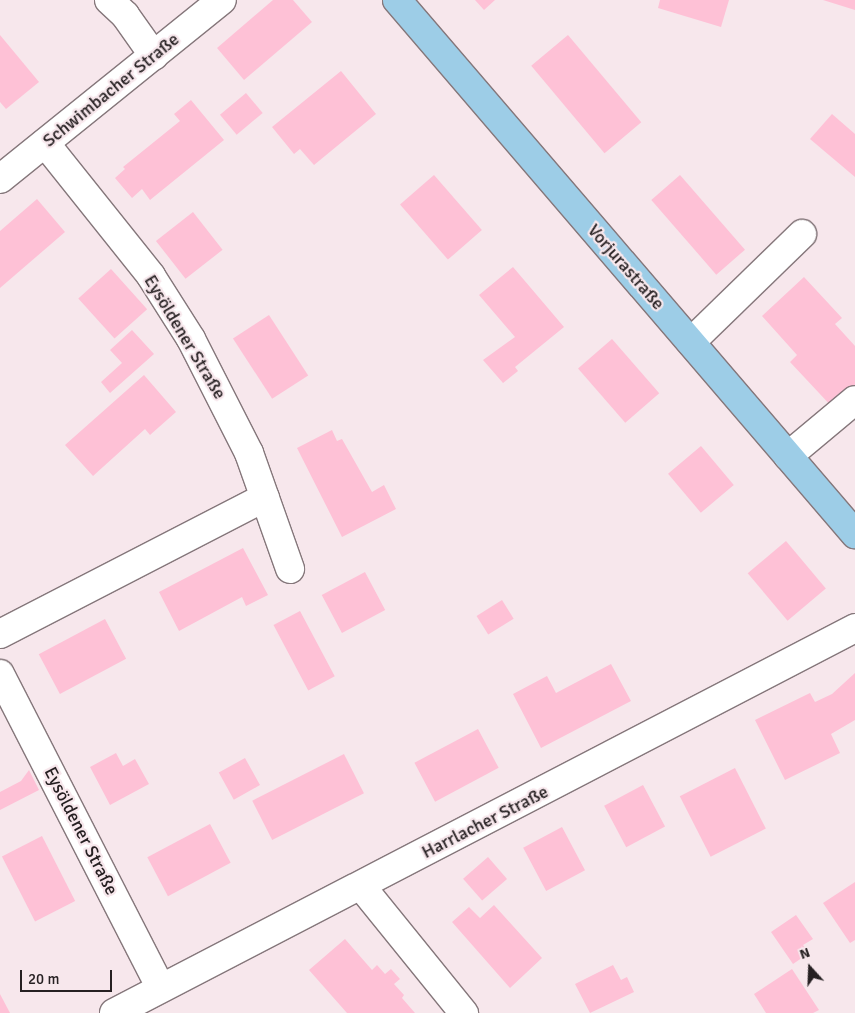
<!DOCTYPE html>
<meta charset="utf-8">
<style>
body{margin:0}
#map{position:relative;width:855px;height:1013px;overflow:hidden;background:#f7e7ec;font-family:Signika,sans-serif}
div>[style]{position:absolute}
.building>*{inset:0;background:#fec1d6;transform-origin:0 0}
.roads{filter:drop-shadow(1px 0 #85777b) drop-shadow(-1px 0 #85777b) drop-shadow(0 1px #85777b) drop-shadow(0 -1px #85777b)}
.minor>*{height:28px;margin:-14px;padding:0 14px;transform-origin:14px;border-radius:14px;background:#fff}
.major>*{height:28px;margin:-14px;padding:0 14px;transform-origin:14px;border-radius:14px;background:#9dcde7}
span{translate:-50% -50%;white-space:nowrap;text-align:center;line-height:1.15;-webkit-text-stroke:4.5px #f7e7ec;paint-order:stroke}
.street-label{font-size:18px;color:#262022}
.north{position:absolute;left:785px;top:943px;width:50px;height:50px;-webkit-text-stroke:4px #f7e7ec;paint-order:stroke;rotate:340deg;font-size:14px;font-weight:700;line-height:20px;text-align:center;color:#262022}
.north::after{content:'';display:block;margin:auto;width:18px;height:22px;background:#262022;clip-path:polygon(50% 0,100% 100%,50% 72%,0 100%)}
.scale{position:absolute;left:20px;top:970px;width:92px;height:22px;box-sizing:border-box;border:2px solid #262022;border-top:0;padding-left:6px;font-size:15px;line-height:18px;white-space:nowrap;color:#262022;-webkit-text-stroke:4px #f7e7ec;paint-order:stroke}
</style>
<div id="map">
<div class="building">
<i style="clip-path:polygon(273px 0,293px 0,312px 22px,244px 80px,217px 48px)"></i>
<i style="clip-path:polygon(475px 0,495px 0,484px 10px)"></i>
<i style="clip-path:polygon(660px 0,729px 0,721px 27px,658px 8px)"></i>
<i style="clip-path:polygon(823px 0,855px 0,855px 10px)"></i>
<i style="clip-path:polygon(0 35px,39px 82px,6px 109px,0 102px)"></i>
<i style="left:568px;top:35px;width:114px;height:48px;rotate:50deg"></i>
<i style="clip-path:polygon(341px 71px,376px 114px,314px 165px,300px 149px,294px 154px,272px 127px)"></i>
<i style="left:246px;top:93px;width:26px;height:34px;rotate:50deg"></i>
<i style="clip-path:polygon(191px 100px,224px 140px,150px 200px,142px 189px,132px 198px,115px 178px,125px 169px,123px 167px,180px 121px,174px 114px)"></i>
<i style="clip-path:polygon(832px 114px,855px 134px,855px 177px,810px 139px)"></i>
<i style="left:434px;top:175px;width:73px;height:45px;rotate:49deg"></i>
<i style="left:680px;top:175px;width:99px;height:38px;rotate:49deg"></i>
<i style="clip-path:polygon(37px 199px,65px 232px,0 288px,0 231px)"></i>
<i style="left:193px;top:212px;width:48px;height:47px;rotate:52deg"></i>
<i style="clip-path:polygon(513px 267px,564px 327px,515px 367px,518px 371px,503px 383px,483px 360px,515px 337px,479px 295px)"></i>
<i style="left:111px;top:269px;width:54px;height:44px;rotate:48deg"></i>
<i style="clip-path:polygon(804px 277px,842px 318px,835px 324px,855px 346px,855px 390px,834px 409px,790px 362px,797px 355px,762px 316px)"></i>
<i style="left:269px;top:315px;width:72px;height:43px;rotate:57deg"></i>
<i style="clip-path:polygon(132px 330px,154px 354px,110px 393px,101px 382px,122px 363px,110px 350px)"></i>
<i style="left:612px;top:339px;width:72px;height:45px;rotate:49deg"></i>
<i style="clip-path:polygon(144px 375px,176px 412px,150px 435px,145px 429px,93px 476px,65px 445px)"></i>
<i style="clip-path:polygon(332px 430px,337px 441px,342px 439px,372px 492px,384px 485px,396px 509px,342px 537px,297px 448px)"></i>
<i style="left:701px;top:446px;width:51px;height:43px;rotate:50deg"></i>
<i style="left:786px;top:541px;width:62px;height:50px;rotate:50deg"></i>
<i style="clip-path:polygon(243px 548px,268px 595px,246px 606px,242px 597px,179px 631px,159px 592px)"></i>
<i style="left:365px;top:572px;width:43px;height:49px;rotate:62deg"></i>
<i style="left:502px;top:600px;width:22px;height:30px;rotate:58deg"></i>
<i style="left:300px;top:611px;width:74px;height:30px;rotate:62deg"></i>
<i style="left:105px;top:619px;width:45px;height:75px;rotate:62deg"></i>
<i style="clip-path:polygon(611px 664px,631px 701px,541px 748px,513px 694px,547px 676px,556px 693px)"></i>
<i style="clip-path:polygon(855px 673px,855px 720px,831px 734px,840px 753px,785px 780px,755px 720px,810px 693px,815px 702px,832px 694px)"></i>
<i style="left:478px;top:729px;width:44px;height:72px;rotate:62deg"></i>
<i style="clip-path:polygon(116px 753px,123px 766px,135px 759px,149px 784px,110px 805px,90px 767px)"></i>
<i style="left:344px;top:754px;width:44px;height:103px;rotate:63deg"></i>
<i style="left:245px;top:758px;width:31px;height:30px;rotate:61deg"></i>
<i style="left:735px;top:768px;width:68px;height:62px;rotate:63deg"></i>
<i style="clip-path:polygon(29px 770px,39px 790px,0 810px,0 792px,21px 781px)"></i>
<i style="left:643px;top:785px;width:47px;height:44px;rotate:62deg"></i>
<i style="left:210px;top:824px;width:44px;height:71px;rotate:62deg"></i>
<i style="left:562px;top:827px;width:49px;height:44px;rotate:62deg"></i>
<i style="left:42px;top:836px;width:73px;height:45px;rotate:63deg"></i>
<i style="left:488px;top:857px;width:29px;height:33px;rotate:49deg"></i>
<i style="clip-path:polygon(855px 882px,855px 940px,850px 943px,823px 903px)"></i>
<i style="clip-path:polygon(494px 905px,542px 958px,510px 988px,452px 922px,469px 907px,480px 918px)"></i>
<i style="clip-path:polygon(796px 915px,813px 939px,803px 945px,809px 953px,793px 964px,771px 932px)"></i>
<i style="clip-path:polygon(345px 939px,372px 970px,377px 965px,385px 974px,391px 969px,400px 979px,394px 984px,404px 995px,402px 998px,415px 1013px,347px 1013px,309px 970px)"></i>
<i style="clip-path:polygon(613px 965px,621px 980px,627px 977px,634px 992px,590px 1013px,575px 984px)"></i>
<i style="clip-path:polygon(792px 969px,819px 1010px,813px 1013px,766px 1013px,754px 994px)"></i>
<i style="clip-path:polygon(0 994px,10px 1013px,0 1013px)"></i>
</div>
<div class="roads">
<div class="minor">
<i style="left:109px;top:0;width:22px;rotate:43deg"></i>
<i style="left:125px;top:15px;width:50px;rotate:54.7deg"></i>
<i style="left:45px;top:143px;width:170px;rotate:51.4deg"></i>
<i style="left:151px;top:276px;width:75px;rotate:57.6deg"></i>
<i style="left:191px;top:339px;width:128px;rotate:63deg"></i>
<i style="left:249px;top:453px;width:123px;rotate:70.5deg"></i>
<i style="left:0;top:179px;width:285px;rotate:-38.9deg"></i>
<i style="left:691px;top:342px;width:155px;rotate:-44.2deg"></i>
<i style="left:788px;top:456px;width:87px;rotate:-39.9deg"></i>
<i style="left:0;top:634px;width:298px;rotate:-27.3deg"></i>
<i style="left:0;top:674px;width:353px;rotate:62.9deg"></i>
<i style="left:361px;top:886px;width:164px;rotate:51deg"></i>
<i style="left:114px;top:1013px;width:835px;rotate:-27.45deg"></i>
</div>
<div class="major">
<i style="left:397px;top:0;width:704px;rotate:49.38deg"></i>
</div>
</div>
<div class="street-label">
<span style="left:111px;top:90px;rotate:-39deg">Schwimbacher Straße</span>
<span style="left:626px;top:267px;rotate:49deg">Vorjurastraße</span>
<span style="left:185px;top:337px;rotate:59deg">Eysöldener Straße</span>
<span style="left:485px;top:822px;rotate:-27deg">Harrlacher Straße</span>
<span style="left:81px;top:831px;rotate:63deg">Eysöldener Straße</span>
</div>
<div class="north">N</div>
<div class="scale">20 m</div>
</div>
